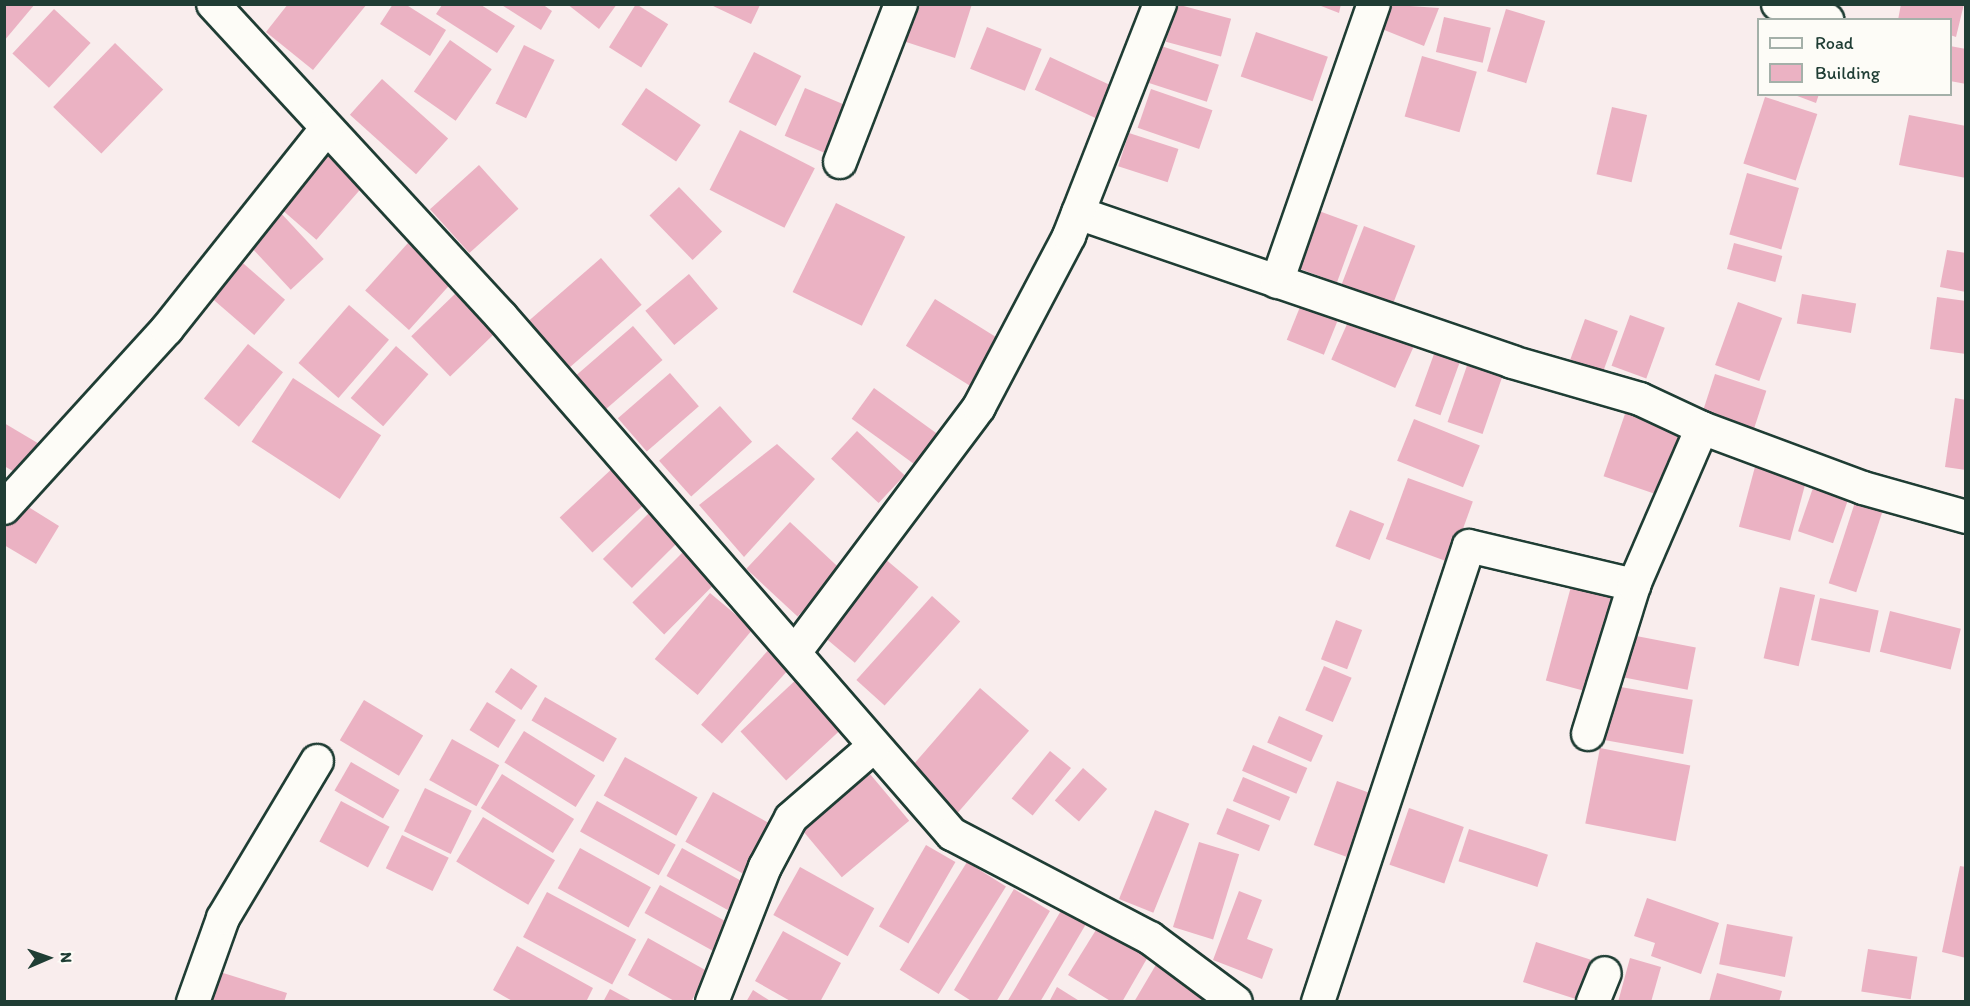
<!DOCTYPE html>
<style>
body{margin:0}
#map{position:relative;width:1970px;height:1006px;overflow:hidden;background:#f9eded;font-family:Itim,sans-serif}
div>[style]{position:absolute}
.building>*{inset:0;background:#ebb2c3;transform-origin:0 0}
.roads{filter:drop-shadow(2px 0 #1f3d34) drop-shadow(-2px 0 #1f3d34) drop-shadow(0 2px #1f3d34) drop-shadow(0 -2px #1f3d34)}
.minor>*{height:32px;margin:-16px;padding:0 16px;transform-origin:16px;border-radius:16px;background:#fdfcf7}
span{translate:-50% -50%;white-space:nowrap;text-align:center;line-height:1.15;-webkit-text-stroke:4.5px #fdfcf7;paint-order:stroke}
.frame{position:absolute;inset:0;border:6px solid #1f3d34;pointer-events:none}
.legend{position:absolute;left:1757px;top:18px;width:195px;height:78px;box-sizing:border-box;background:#fdfcf7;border:2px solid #a4b0a9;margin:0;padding:8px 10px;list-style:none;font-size:18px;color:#1f3d34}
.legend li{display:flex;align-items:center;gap:12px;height:30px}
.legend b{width:30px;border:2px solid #a4b0a9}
.north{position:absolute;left:18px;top:928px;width:60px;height:60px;-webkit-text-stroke:4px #fdfcf7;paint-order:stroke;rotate:88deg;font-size:16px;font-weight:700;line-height:24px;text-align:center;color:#1f3d34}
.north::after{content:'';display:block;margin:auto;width:21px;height:27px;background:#1f3d34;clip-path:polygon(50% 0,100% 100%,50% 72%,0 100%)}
</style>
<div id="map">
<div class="building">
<i style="clip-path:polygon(4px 4px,35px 4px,4px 41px)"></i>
<i style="clip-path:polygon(288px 4px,367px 4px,313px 70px,266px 32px)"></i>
<i style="clip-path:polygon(393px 4px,405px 4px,446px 30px,430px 56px,380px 24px)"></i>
<i style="clip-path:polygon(500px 4px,542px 4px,552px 11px,541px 30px)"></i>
<i style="clip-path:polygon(567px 4px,617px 4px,599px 29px)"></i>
<i style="left:636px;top:4px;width:38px;height:51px;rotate:32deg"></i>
<i style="clip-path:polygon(904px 4px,972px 4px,955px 58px,894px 38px)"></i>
<i style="left:1176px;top:4px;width:57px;height:39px;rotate:15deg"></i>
<i style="clip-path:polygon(1316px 4px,1341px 4px,1339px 13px)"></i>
<i style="clip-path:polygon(1380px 4px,1439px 8px,1424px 46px,1372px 25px)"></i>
<i style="clip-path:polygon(1901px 4px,1964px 4px,1956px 37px,1950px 35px,1950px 20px,1898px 20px)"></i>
<i style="clip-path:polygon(442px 5px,481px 5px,515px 26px,497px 53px,436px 14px)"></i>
<i style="clip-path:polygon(711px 5px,760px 5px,751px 24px)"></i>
<i style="left:54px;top:9px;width:50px;height:61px;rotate:43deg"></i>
<i style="left:1506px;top:9px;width:41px;height:65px;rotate:17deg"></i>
<i style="left:1444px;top:17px;width:48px;height:36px;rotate:13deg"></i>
<i style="left:987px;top:27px;width:59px;height:45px;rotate:22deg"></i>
<i style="left:1256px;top:32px;width:76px;height:47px;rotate:19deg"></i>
<i style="left:450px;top:40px;width:51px;height:63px;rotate:35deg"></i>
<i style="left:115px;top:43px;width:67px;height:89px;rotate:44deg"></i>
<i style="left:524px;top:45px;width:34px;height:65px;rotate:26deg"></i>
<i style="left:1158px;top:45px;width:64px;height:39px;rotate:18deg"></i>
<i style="clip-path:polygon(1950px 46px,1966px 49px,1966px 84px,1950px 81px)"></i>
<i style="left:754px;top:52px;width:53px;height:56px;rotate:27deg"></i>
<i style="left:1422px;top:56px;width:57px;height:63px;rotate:16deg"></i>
<i style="left:1050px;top:57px;width:71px;height:36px;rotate:25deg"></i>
<i style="left:382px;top:79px;width:89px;height:48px;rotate:42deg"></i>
<i style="left:646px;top:88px;width:66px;height:44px;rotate:34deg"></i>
<i style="left:805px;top:88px;width:50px;height:52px;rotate:23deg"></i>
<i style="left:1151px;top:89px;width:65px;height:41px;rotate:19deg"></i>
<i style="clip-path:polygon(1792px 94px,1819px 94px,1816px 103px)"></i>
<i style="left:1765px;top:97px;width:55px;height:70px;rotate:18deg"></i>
<i style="left:1612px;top:107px;width:36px;height:69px;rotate:13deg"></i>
<i style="clip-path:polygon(1909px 115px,1966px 126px,1966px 178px,1899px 165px)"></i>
<i style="left:740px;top:130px;width:84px;height:67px;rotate:27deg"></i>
<i style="left:1129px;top:133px;width:52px;height:35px;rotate:18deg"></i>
<i style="left:326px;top:154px;width:49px;height:71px;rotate:41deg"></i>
<i style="left:479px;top:165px;width:59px;height:66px;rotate:48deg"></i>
<i style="left:1747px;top:173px;width:54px;height:64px;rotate:16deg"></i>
<i style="left:679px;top:187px;width:62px;height:41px;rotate:46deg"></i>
<i style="left:836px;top:203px;width:77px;height:99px;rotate:26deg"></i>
<i style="left:1308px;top:207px;width:53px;height:61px;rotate:20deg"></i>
<i style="left:278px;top:210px;width:67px;height:45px;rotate:47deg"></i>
<i style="left:1364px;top:226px;width:55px;height:62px;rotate:21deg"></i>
<i style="left:408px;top:243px;width:59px;height:64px;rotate:42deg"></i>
<i style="left:1734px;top:243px;width:50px;height:27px;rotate:15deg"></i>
<i style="clip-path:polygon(1947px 250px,1966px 253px,1966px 292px,1940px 287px)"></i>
<i style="left:236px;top:257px;width:65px;height:47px;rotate:41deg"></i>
<i style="left:601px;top:258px;width:62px;height:96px;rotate:49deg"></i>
<i style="left:689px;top:274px;width:45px;height:57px;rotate:50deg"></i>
<i style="left:458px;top:291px;width:56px;height:65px;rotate:46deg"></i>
<i style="left:1802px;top:294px;width:55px;height:30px;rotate:10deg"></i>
<i style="left:1304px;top:297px;width:40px;height:46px;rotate:22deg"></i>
<i style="clip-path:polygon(1937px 297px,1966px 301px,1966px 354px,1930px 349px)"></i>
<i style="left:935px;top:299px;width:77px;height:55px;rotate:32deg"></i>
<i style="left:1738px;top:302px;width:47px;height:67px;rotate:20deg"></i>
<i style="left:349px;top:305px;width:53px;height:77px;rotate:41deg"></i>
<i style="left:1352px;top:313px;width:70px;height:51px;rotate:24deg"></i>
<i style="left:1630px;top:315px;width:37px;height:54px;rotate:20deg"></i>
<i style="left:1585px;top:319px;width:35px;height:43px;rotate:20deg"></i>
<i style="left:633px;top:326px;width:45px;height:79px;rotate:49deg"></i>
<i style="left:1438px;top:343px;width:27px;height:67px;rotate:20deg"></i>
<i style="left:248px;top:344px;width:45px;height:70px;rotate:39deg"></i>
<i style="left:396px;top:346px;width:43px;height:69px;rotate:41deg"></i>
<i style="left:1471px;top:354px;width:37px;height:72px;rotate:19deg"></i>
<i style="left:670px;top:373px;width:44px;height:69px;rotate:49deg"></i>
<i style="left:1715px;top:374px;width:54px;height:49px;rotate:18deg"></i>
<i style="left:293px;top:378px;width:105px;height:76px;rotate:33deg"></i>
<i style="left:874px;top:388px;width:84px;height:38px;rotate:36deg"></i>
<i style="clip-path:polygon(1955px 398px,1966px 400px,1966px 470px,1945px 467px)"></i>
<i style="left:720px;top:406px;width:48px;height:82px;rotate:48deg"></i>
<i style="left:1626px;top:411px;width:61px;height:69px;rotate:19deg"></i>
<i style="left:1414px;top:419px;width:71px;height:45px;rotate:22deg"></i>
<i style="clip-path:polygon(4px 423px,41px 445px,22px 476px,4px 466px)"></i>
<i style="left:857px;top:431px;width:65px;height:38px;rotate:43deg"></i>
<i style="clip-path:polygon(777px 444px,815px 479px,744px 557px,699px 505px)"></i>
<i style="left:1756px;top:463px;width:53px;height:66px;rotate:15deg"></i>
<i style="left:616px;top:465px;width:48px;height:77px;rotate:47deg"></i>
<i style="left:1408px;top:478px;width:69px;height:65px;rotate:20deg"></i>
<i style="left:1815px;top:482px;width:37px;height:52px;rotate:19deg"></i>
<i style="left:1858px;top:493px;width:29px;height:95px;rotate:18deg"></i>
<i style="clip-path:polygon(14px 498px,59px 526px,36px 564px,4px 545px,4px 514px)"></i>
<i style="left:1350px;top:510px;width:37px;height:39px;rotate:22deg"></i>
<i style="left:651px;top:511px;width:41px;height:68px;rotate:45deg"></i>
<i style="left:790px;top:522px;width:70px;height:64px;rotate:43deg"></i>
<i style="left:684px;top:551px;width:45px;height:73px;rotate:45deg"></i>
<i style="left:884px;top:558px;width:45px;height:99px;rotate:40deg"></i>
<i style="left:1573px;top:579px;width:53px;height:105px;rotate:15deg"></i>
<i style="left:1780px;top:587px;width:36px;height:73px;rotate:13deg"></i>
<i style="left:710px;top:593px;width:56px;height:86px;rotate:40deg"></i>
<i style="left:932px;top:596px;width:38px;height:113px;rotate:42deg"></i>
<i style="left:1820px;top:598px;width:60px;height:43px;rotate:12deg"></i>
<i style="left:1890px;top:611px;width:73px;height:42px;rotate:14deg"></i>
<i style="left:1336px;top:620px;width:28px;height:42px;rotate:21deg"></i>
<i style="left:1631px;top:635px;width:66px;height:43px;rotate:11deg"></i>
<i style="left:772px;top:646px;width:28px;height:106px;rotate:42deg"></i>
<i style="left:1324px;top:666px;width:30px;height:48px;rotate:23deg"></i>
<i style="left:511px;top:668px;width:32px;height:29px;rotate:34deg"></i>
<i style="left:799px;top:677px;width:67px;height:80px;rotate:47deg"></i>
<i style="left:1615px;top:686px;width:79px;height:55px;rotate:10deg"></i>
<i style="left:980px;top:688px;width:65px;height:109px;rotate:41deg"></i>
<i style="left:545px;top:697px;width:83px;height:27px;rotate:30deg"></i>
<i style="left:364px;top:700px;width:69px;height:47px;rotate:31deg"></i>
<i style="left:487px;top:702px;width:34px;height:33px;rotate:32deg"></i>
<i style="left:1279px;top:716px;width:48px;height:29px;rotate:24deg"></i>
<i style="left:524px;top:731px;width:84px;height:37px;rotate:32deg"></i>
<i style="left:452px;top:739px;width:54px;height:47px;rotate:29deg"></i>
<i style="left:1253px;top:745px;width:59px;height:28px;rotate:23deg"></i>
<i style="left:1600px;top:748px;width:92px;height:77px;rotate:11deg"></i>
<i style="left:1050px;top:751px;width:27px;height:61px;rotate:39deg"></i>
<i style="left:625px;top:757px;width:83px;height:44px;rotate:29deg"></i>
<i style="left:351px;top:762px;width:56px;height:33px;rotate:30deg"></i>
<i style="left:1083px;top:768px;width:32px;height:43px;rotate:41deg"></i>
<i style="left:502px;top:774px;width:85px;height:40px;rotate:32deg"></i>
<i style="left:870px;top:774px;width:61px;height:88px;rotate:50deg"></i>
<i style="left:1243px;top:777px;width:51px;height:26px;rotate:23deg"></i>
<i style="left:1337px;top:781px;width:51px;height:68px;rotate:20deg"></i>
<i style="left:425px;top:788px;width:52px;height:48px;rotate:26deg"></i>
<i style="left:713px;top:792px;width:66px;height:57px;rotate:29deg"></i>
<i style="left:341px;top:801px;width:55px;height:46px;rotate:28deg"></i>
<i style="left:597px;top:801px;width:90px;height:35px;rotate:29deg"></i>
<i style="left:1227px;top:808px;width:46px;height:28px;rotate:22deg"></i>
<i style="left:1409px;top:808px;width:58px;height:60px;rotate:19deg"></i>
<i style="left:1155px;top:810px;width:37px;height:96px;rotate:22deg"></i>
<i style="left:483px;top:817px;width:84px;height:52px;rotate:31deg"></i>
<i style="left:1469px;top:829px;width:83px;height:34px;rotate:18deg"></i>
<i style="left:402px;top:835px;width:52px;height:37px;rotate:26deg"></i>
<i style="left:1199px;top:842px;width:42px;height:89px;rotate:17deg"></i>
<i style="left:926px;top:845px;width:34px;height:94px;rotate:30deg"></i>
<i style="left:580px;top:848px;width:81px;height:46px;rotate:29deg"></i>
<i style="left:682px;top:848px;width:70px;height:32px;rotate:29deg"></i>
<i style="left:967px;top:862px;width:46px;height:127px;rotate:32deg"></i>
<i style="clip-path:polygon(1960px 866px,1966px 867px,1966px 958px,1942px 952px)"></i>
<i style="left:800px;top:867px;width:85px;height:55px;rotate:29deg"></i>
<i style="left:660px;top:885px;width:78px;height:32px;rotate:29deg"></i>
<i style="clip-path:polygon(1014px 889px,1050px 911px,996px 1002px,973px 1002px,954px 990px)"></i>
<i style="clip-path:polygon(1239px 891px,1262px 900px,1247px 939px,1273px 949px,1262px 979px,1213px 960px)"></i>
<i style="left:547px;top:892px;width:101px;height:51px;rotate:28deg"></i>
<i style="clip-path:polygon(1647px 898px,1719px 923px,1701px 974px,1651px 956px,1655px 943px,1634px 936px)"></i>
<i style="clip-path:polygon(1062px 909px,1086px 924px,1040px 1002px,1007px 1002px)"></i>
<i style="left:1727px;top:924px;width:67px;height:41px;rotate:11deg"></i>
<i style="clip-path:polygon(1099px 925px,1149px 955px,1122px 1002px,1112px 1002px,1068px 975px)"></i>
<i style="clip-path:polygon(783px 931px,841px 963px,820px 1002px,792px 1002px,755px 981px)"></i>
<i style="clip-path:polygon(648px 938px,707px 971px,691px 1002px,676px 1002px,628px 975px)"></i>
<i style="left:1536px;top:942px;width:61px;height:42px;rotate:18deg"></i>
<i style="clip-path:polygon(517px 946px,593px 988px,586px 1002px,514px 1002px,493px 990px)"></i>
<i style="left:1868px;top:949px;width:50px;height:43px;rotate:9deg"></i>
<i style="clip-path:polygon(1630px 958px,1661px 967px,1651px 1002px,1618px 1002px)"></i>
<i style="clip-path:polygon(1157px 963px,1219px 1002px,1134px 1002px)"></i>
<i style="clip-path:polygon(220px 972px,287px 993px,284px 1002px,211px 1002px)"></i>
<i style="clip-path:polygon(1717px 973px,1782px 991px,1779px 1002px,1709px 1002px)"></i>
<i style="clip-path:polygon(1057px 987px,1081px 1002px,1049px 1002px)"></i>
<i style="clip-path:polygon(610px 989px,634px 1002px,603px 1002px)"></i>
<i style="clip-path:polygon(753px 990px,772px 1002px,746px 1002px)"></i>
</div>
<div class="roads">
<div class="minor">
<i style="left:213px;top:4px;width:425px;rotate:47.3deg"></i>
<i style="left:501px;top:316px;width:687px;rotate:48.96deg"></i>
<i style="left:952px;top:834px;width:224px;rotate:27.7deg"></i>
<i style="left:1150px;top:938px;width:107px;rotate:36.7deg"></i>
<i style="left:1778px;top:4px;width:52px;rotate:18.1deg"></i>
<i style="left:840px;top:162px;width:169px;rotate:-68.9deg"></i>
<i style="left:1078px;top:213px;width:459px;rotate:18.9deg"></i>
<i style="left:1512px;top:362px;width:133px;rotate:16.1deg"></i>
<i style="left:1640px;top:399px;width:68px;rotate:25.1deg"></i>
<i style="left:1702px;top:428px;width:172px;rotate:20.4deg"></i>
<i style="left:1863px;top:488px;width:107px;rotate:15.7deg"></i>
<i style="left:1277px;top:282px;width:294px;rotate:-70.8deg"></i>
<i style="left:4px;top:508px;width:242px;rotate:-47.7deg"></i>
<i style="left:167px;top:329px;width:256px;rotate:-51.5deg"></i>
<i style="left:796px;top:651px;width:305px;rotate:-53.1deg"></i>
<i style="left:979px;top:407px;width:193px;rotate:-62.2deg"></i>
<i style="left:1069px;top:236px;width:249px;rotate:-68.6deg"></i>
<i style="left:1588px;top:734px;width:156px;rotate:-72.8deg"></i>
<i style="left:193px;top:1002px;width:89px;rotate:-70.3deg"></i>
<i style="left:223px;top:918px;width:183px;rotate:-59.1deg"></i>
<i style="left:712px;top:1002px;width:145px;rotate:-68.6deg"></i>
<i style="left:765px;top:867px;width:55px;rotate:-62deg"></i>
<i style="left:791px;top:818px;width:110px;rotate:-40.9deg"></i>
<i style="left:1318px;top:1002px;width:480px;rotate:-71.7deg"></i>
<i style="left:1469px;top:546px;width:170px;rotate:13.3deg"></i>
<i style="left:1634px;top:585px;width:171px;rotate:-66.6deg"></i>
<i style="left:1593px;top:1002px;width:31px;rotate:-68deg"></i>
</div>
</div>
<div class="frame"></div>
<ul class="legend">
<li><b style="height:8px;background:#fdfcf7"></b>Road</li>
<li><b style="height:16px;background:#ebb2c3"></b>Building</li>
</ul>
<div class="north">N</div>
</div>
